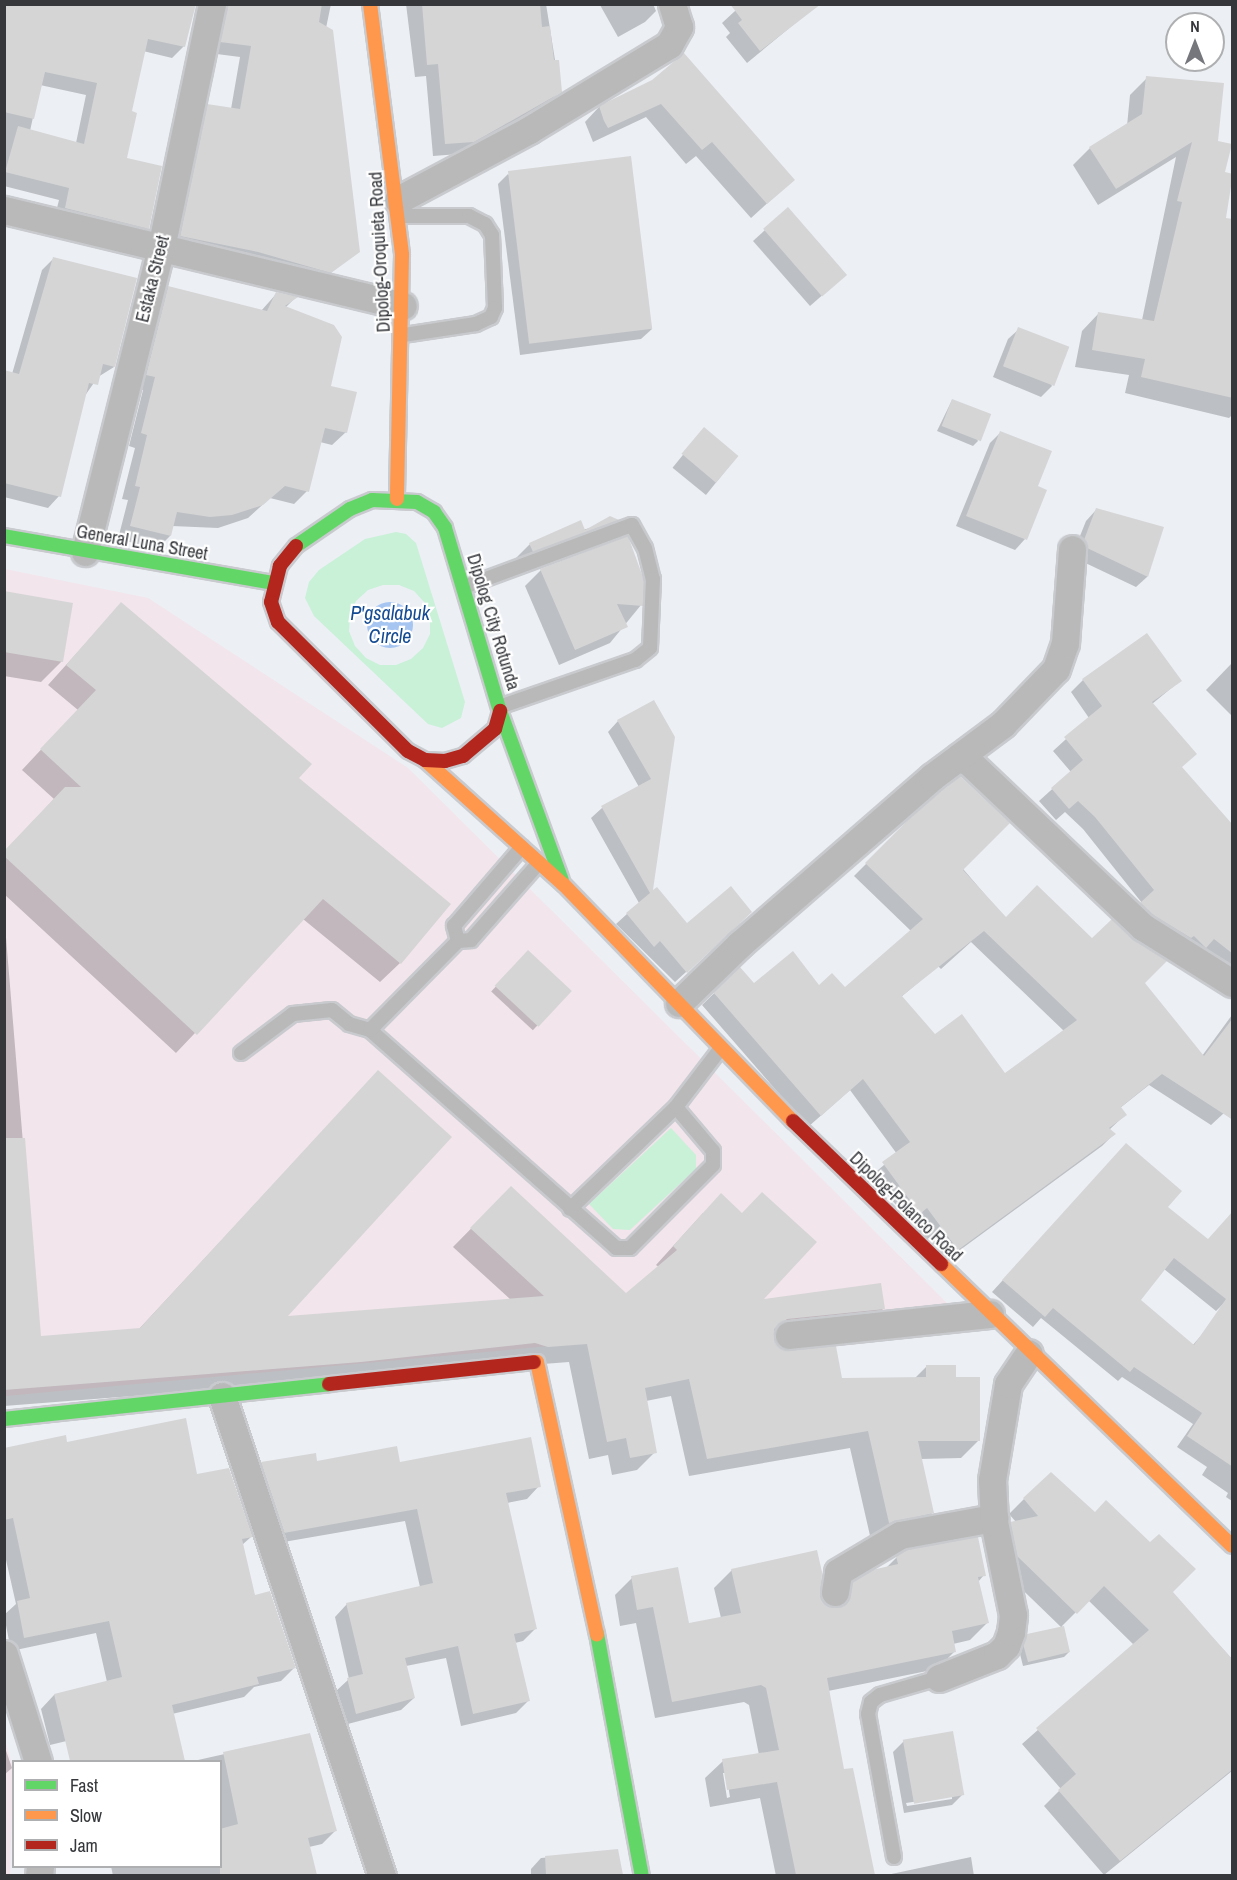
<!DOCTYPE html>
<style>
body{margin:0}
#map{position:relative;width:1237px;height:1880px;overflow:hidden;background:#eceff4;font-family:"Archivo Narrow",sans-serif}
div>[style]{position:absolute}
.education>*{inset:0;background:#f2e5eb}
.green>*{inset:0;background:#c8f1d8}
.water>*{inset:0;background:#a6c5f1}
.round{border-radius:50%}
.shadow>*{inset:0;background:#0003;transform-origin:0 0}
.building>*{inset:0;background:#d5d5d6;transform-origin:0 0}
.roads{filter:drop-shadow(2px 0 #c8cace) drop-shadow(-2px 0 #c8cace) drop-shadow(0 2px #c8cace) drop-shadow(0 -2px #c8cace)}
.lane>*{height:14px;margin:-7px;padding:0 7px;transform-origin:7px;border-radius:7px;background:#b8b9b8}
.street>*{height:27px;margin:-13.5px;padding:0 13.5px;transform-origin:13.5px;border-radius:13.5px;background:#b8b9b8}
.fast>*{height:14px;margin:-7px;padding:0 7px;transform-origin:7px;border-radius:7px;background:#63d668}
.slow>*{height:14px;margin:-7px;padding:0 7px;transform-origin:7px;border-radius:7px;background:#ff974d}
.jam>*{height:14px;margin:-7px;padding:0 7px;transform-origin:7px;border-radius:7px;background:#b3261e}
span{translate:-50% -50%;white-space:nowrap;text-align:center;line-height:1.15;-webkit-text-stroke:4.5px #fff;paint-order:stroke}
.street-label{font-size:18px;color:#35373b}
.water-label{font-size:20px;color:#144b92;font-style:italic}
.frame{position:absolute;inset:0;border:6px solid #35373b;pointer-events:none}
.legend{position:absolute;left:12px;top:1760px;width:210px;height:108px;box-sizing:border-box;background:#fff;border:2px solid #aeafb1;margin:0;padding:8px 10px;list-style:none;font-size:18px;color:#35373b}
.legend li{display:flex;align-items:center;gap:12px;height:30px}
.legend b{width:30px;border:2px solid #aeafb1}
.north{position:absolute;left:1165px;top:12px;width:60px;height:60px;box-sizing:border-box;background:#fff;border:2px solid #aeafb1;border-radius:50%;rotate:0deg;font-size:16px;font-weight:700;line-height:24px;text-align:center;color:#35373b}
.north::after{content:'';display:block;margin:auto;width:21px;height:27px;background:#75777c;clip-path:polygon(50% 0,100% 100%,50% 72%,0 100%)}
</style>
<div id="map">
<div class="education">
<i style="clip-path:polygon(5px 569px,148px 598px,408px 768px,953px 1309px,5px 1396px)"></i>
<i style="clip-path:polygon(5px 1740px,13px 1768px,10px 1876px,4px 1875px)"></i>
</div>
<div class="green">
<i style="clip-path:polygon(evenodd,396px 532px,406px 534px,416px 543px,465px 702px,461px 718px,442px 728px,428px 724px,314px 616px,305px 598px,309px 582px,319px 570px,365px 539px,396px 532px,383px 585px,399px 585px,414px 591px,425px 603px,430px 618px,430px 634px,423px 648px,411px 659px,396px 665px,380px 665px,366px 658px,355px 646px,349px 631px,350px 616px,356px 601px,368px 590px,383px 585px)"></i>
<i style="clip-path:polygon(671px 1128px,696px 1155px,696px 1169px,630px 1230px,613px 1229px,589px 1204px)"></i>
</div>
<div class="water">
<i class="round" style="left:367px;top:602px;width:46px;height:46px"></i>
</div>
<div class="shadow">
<i style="clip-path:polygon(evenodd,4px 4px,184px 46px,172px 58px,143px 51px,130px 113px,125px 159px,148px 228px,136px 240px,54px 220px,59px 200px,4px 186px,4px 4px,40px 85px,86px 95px,76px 143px,30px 131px,40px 85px)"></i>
<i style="clip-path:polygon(211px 4px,331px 4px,326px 28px,358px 251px,318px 283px,169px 247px,196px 118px,208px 106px,231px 109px,240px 57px,209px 53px)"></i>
<i style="clip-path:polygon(406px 4px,546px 4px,560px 91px,547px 104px,459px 154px,433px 156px,426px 76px,415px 77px)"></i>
<i style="clip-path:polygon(653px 4px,656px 11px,645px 22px,618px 37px,600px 5px)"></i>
<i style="clip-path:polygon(735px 11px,810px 11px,747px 63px,726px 37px,730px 33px,722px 23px)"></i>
<i style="clip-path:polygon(1147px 78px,1216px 142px,1224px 173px,1232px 176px,1224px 219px,1232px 221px,1232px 415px,1229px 418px,1125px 393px,1129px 375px,1075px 367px,1082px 331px,1099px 313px,1142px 320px,1176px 157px,1098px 205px,1073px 165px,1090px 148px,1127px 126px,1130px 95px)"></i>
<i style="clip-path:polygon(652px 82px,793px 180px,751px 218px,696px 156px,686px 164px,646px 117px,593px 142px,585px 122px,599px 107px)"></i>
<i style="clip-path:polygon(508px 174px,652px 329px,641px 339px,520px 355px,498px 184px)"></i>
<i style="clip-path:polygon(788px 209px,834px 285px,810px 306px,753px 241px)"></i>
<i style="clip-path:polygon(54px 258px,114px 367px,98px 377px,84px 397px,59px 496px,48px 508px,4px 497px,4px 372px,12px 374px,42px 270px)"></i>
<i style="clip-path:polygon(168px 287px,261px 311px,277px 293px,295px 298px,285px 308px,329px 387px,346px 432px,332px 445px,320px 442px,307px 491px,294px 504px,270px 498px,248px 518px,218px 528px,172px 526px,170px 536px,157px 549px,118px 539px,128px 500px,122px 499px,135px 448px,129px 446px,143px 390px,133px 388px,155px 301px)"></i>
<i style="clip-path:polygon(1019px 329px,1052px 386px,1041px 397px,993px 377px,1008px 339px)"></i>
<i style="clip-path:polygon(952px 400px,978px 441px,973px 446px,937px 431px)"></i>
<i style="left:704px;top:429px;width:43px;height:50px;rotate:39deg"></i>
<i style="clip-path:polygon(1001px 432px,1036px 487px,1025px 539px,1015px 550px,956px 526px,990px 443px)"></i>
<i style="clip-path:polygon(1096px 510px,1162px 528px,1147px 577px,1136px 587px,1077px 559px,1074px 551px,1086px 521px)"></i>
<i style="clip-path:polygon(616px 521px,601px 536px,517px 567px,514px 560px,530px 544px)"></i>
<i style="clip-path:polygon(541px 570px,641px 605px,610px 643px,559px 665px,525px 586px)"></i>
<i style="clip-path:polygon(4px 593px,62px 661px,41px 682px,4px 676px)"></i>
<i style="clip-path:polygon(121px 604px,297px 779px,400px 963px,380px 982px,303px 919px,176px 1053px,4px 894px,4px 852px,54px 799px,22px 770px,78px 710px,48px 685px)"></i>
<i style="clip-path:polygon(1232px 663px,1232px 716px,1206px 690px)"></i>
<i style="clip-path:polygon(1083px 680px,1180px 681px,1152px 704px,1181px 768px,1232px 827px,1232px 976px,1129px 916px,1142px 903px,1083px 829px,1065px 812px,1056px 820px,1039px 801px,1071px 772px,1053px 751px,1089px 718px,1071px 692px)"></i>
<i style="clip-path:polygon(653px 702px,651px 894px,687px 925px,740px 923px,675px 982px,616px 924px,639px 903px,591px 818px,602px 808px,639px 787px,608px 732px,618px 721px)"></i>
<i style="clip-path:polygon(evenodd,916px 814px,1006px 919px,1092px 940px,1143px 983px,1202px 1056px,1232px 1015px,1232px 1119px,1224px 1113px,1211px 1125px,1149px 1085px,1120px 1108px,1125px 1115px,1109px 1130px,1114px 1134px,1102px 1146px,945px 1261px,871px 1176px,897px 1154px,850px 1090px,808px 1127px,702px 1005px,739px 969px,753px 985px,844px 990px,911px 931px,854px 876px,916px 814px,971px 942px,1064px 1031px,1005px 1075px,935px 1036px,901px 997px,938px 966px,941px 969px,971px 942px)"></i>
<i style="clip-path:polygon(4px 913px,39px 1337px,139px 1329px,378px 1072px,284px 1318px,511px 1300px,453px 1247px,511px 1188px,626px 1295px,659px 1267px,656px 1265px,703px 1213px,761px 1301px,883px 1309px,865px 1327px,774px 1336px,775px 1346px,840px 1379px,915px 1378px,926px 1367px,955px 1378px,979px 1440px,961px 1458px,920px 1459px,933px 1512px,915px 1530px,871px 1540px,850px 1448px,689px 1476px,671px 1396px,646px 1401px,655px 1452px,637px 1470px,612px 1475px,608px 1455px,589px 1459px,569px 1362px,4px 1406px)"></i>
<i style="left:528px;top:952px;width:57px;height:54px;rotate:43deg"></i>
<i style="clip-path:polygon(1116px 1156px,1166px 1207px,1227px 1300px,1216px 1311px,1164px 1269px,1139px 1300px,1192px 1346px,1205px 1331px,1232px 1350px,1232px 1501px,1226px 1497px,1228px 1493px,1202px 1475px,1207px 1467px,1177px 1447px,1193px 1424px,1122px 1377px,1118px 1381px,1041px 1318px,1033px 1327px,992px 1292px)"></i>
<i style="clip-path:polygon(66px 1444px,196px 1476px,251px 1537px,242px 1545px,254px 1596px,294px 1668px,281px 1681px,254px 1687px,244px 1697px,172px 1714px,184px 1762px,84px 1762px,79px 1738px,50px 1745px,41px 1709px,54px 1695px,107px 1682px,96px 1633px,11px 1651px,4px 1615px,16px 1604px,4px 1551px,4px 1449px)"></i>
<i style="clip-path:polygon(314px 1455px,316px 1463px,398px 1464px,539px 1486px,527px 1499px,507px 1503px,535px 1629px,523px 1641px,515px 1643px,528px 1701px,516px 1713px,461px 1726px,446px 1658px,406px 1666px,414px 1698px,401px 1710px,344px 1725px,335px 1692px,349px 1679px,335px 1617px,347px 1604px,420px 1587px,405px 1521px,272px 1544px,249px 1476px,261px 1464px)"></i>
<i style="clip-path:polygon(1024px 1499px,1171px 1592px,1232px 1659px,1232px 1771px,1104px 1875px,1044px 1806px,1061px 1789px,1022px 1744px,1134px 1645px,1088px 1600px,1062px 1626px,1069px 1652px,1064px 1657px,1023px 1666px,1019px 1650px,1027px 1636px,1062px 1628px,1003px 1571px,996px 1538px,1016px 1522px,1009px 1514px)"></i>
<i style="clip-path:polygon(evenodd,897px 1557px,984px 1575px,978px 1582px,987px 1623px,970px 1640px,953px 1644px,954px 1652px,937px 1669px,828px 1691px,843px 1771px,852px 1769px,873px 1876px,776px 1876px,760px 1798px,710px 1807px,705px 1778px,723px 1761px,759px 1755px,749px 1705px,744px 1702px,655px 1718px,636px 1623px,620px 1626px,615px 1595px,632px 1578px,687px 1625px,721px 1618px,714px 1588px,732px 1570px,819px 1598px,833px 1610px,836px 1601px,853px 1583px,886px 1568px,897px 1557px,723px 1773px,726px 1773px,730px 1797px,727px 1798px,723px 1773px)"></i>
<i style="clip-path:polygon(309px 1735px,335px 1831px,322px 1844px,309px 1847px,316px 1876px,113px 1876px,111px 1866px,220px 1866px,220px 1762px,189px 1762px)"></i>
<i style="clip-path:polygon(evenodd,904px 1741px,962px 1795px,952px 1805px,904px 1813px,893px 1752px,904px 1741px,952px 1796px,952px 1799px,907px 1806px,906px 1803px,952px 1796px)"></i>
<i style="clip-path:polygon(4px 1745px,12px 1768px,4px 1775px)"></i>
<i style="clip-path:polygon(617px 1851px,621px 1876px,531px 1876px,531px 1869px,541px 1858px)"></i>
<i style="clip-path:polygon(971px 1857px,974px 1876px,882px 1876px)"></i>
</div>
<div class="building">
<i style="clip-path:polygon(4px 4px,196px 4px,185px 47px,148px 39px,132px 111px,137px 113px,127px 158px,162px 166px,149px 229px,65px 208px,69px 188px,5px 172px,18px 126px,84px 144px,97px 83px,45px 72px,34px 119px,4px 112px)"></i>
<i style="clip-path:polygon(227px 4px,322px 4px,319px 22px,333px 30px,360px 252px,331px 273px,258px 252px,180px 236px,207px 104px,240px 109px,251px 46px,220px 42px)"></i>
<i style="clip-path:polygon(422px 4px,540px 4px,542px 27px,550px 26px,554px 60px,559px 60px,562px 92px,474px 142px,445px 144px,438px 64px,427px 65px)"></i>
<i style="clip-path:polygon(730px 4px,821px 4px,760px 51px,738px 23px,742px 20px)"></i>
<i style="clip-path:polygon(684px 53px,795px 180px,767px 204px,712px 142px,702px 150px,661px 104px,608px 128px,604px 121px,599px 106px,652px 80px)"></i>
<i style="clip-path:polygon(1146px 76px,1224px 83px,1218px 141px,1232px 144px,1225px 172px,1233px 174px,1226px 218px,1233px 219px,1233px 398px,1141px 377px,1145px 359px,1092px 350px,1098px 312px,1154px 321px,1182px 202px,1177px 201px,1192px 142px,1116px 189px,1089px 147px,1142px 114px)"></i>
<i style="left:631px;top:156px;width:174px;height:124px;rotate:83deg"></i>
<i style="left:788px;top:207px;width:90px;height:33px;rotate:49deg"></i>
<i style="clip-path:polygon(53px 257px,137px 278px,115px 367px,103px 364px,98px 385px,89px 383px,61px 497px,4px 483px,4px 370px,19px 374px)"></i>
<i style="clip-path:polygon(168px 286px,267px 311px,276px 292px,298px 297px,285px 306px,334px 325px,342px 337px,331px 386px,357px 392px,347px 433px,325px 428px,309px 492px,285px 486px,263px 505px,232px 515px,210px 517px,177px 512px,171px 536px,130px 526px,140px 487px,135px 486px,147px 435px,141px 433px,155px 377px,146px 375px)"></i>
<i style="left:1018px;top:327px;width:55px;height:42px;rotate:21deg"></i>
<i style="left:952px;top:399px;width:42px;height:29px;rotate:21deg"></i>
<i style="left:704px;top:427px;width:45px;height:35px;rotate:40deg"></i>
<i style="clip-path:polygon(1000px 431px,1052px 451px,1038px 486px,1047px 490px,1027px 540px,966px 516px)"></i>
<i style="clip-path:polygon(1096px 508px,1164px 527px,1148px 577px,1087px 548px,1084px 540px)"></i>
<i style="clip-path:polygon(610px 516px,619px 520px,533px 552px,529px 543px,581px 520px,585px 530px)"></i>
<i style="clip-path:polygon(628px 536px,644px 580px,643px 606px,617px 604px,628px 627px,575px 650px,540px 569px)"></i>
<i style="clip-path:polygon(4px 591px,73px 603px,63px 662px,4px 652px)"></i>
<i style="clip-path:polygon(121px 602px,312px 764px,299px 778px,451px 904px,401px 964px,323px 899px,197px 1035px,4px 856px,4px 851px,65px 787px,81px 787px,40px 749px,96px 690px,66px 665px)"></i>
<i style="clip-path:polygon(1147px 633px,1182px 681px,1152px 702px,1197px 754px,1182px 767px,1233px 825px,1233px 954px,1214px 939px,1206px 948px,1194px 936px,1191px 938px,1153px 915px,1140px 903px,1154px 890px,1095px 817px,1078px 801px,1069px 809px,1051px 788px,1083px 760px,1064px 737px,1102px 706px,1082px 679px)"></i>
<i style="clip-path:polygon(654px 700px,675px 737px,653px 890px,657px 887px,687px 923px,731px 886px,752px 912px,687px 973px,660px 941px,654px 947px,626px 913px,650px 893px,601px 806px,651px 779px,617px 720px)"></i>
<i style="clip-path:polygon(evenodd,960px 776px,1010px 823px,963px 870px,1006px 917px,1037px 885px,1092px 938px,1112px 919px,1134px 940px,1167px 961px,1145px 983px,1204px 1056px,1233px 1018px,1233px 1120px,1162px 1074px,1121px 1107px,1127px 1115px,1109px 1128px,1116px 1134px,958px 1250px,927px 1208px,920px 1214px,882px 1162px,910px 1142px,863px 1079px,821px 1116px,713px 992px,739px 966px,754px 983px,793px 951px,819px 985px,832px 973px,845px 987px,923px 919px,865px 863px,915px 813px,960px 776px,984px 931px,1077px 1020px,1005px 1073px,962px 1014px,935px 1034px,902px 996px,984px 931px)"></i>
<i style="left:528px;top:950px;width:60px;height:49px;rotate:43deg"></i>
<i style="clip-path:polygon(378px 1070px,452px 1137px,288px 1316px,544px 1296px,470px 1228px,511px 1186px,626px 1293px,677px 1250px,673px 1246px,721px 1193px,742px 1213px,762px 1192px,817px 1242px,764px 1299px,881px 1283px,885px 1309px,787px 1319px,774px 1329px,777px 1345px,791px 1351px,836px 1346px,842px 1378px,926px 1377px,926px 1365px,956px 1365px,956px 1377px,980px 1377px,980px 1441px,918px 1441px,934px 1513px,889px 1523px,868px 1431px,707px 1459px,689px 1379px,645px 1388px,657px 1453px,630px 1458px,626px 1438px,607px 1442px,587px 1344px,548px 1347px,535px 1343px,361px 1362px,4px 1390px,4px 1138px,25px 1138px,41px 1336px,140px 1328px)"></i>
<i style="clip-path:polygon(evenodd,1126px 1143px,1182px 1191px,1168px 1207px,1208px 1239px,1233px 1211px,1233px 1467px,1187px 1436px,1202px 1413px,1134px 1367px,1130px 1372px,1053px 1308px,1045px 1317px,1002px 1280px,1126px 1143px,1174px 1258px,1226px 1299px,1194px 1345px,1141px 1300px,1174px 1258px)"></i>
<i style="clip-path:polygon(186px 1418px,197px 1474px,229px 1468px,253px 1537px,242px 1539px,255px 1595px,270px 1591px,296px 1668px,257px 1677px,259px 1684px,172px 1705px,185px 1761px,70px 1761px,54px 1694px,122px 1677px,109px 1621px,24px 1638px,17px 1601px,30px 1598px,13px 1518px,4px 1520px,4px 1448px,66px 1435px,67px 1442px)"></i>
<i style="clip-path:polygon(531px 1437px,541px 1487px,506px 1493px,537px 1629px,514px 1634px,530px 1701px,473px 1714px,458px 1646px,405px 1658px,415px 1698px,356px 1714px,347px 1678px,363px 1674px,346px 1603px,433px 1583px,417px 1509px,284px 1533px,261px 1462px,316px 1453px,317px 1461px,397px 1446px,400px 1462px)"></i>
<i style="clip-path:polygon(1051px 1472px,1095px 1512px,1106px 1500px,1150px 1542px,1159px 1534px,1196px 1569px,1173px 1592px,1233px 1660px,1233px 1769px,1120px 1861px,1058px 1790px,1076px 1774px,1036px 1728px,1149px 1630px,1104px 1586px,1077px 1614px,1017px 1556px,1010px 1522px,1038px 1516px,1023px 1498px)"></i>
<i style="clip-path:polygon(978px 1537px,986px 1576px,978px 1577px,989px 1623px,952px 1631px,956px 1652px,827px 1678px,844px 1769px,853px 1768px,875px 1875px,796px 1875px,777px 1782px,727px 1790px,722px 1759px,779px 1750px,766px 1688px,761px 1685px,672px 1702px,653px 1607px,637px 1610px,631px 1576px,678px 1567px,689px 1623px,741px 1613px,731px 1569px,817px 1550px,822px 1572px,821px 1598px,832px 1607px,840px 1607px,848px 1601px,852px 1582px,872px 1570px,898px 1564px,896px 1556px,906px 1550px)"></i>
<i style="clip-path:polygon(1064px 1626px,1070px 1652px,1028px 1662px,1023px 1644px,1027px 1634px)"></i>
<i style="left:953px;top:1731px;width:65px;height:51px;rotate:80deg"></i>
<i style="clip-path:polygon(310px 1733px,337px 1831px,308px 1838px,317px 1875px,220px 1875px,220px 1829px,238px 1824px,223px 1752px)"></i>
<i style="clip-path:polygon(618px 1849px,623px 1875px,546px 1875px,545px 1856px)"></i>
</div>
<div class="roads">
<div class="lane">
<i style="left:399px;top:216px;width:70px"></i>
<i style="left:469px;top:216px;width:18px;rotate:27deg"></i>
<i style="left:485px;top:224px;width:13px;rotate:58deg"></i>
<i style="left:492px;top:235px;width:73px;rotate:87.6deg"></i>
<i style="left:495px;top:308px;width:10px;rotate:114deg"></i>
<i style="left:491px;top:317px;width:17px;rotate:155deg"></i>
<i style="left:476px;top:324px;width:74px;rotate:171.4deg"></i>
<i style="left:464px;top:587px;width:179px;rotate:-20.3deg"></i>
<i style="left:632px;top:525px;width:26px;rotate:61deg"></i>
<i style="left:645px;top:548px;width:32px;rotate:76deg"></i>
<i style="left:653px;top:579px;width:69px;rotate:92.5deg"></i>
<i style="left:650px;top:648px;width:19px;rotate:141deg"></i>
<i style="left:635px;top:660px;width:144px;rotate:160.9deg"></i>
<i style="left:458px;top:941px;width:16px;rotate:-105deg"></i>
<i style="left:454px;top:926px;width:104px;rotate:-49.3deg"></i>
<i style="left:370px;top:1030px;width:329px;rotate:41.5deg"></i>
<i style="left:616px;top:1248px;width:14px"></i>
<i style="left:630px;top:1248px;width:117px;rotate:-45deg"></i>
<i style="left:713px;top:1165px;width:14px;rotate:-90deg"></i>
<i style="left:713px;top:1151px;width:57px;rotate:-130.1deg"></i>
<i style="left:241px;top:1053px;width:65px;rotate:-36.9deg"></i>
<i style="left:293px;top:1014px;width:39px;rotate:-6deg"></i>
<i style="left:332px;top:1010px;width:22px;rotate:39deg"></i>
<i style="left:349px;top:1024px;width:22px;rotate:16deg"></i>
<i style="left:370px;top:1030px;width:125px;rotate:-45.3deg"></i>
<i style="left:458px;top:941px;width:13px;rotate:-4deg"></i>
<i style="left:471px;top:940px;width:103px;rotate:-48.6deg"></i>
<i style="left:570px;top:1209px;width:147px;rotate:-43.9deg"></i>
<i style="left:676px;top:1107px;width:74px;rotate:-52.7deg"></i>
<i style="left:894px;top:1857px;width:145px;rotate:-100.3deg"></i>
<i style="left:868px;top:1714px;width:12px;rotate:-76deg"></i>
<i style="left:871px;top:1702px;width:11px;rotate:-38deg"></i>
<i style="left:880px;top:1695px;width:61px;rotate:-16.1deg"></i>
</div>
<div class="street">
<i style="left:398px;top:200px;width:149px;rotate:-28.1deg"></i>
<i style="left:529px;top:130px;width:164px;rotate:-31.3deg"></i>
<i style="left:669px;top:45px;width:21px;rotate:-61deg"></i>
<i style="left:679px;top:27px;width:24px;rotate:-107deg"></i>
<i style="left:4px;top:210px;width:410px;rotate:13.5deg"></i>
<i style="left:85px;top:552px;width:313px;rotate:-76deg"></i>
<i style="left:161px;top:248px;width:249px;rotate:-78.2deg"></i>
<i style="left:959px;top:757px;width:11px;rotate:27deg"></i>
<i style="left:969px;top:762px;width:240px;rotate:43.5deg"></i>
<i style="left:1143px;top:927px;width:105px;rotate:32.2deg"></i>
<i style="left:679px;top:1003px;width:85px;rotate:-44deg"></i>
<i style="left:740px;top:944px;width:254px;rotate:-41deg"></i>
<i style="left:932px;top:777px;width:89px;rotate:-36.7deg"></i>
<i style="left:1003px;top:724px;width:76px;rotate:-46.1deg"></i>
<i style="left:1056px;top:669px;width:28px;rotate:-71deg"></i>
<i style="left:1065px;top:643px;width:94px;rotate:-85.7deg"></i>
<i style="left:789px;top:1335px;width:202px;rotate:-6deg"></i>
<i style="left:222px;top:1396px;width:506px;rotate:71.57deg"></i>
<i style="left:835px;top:1592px;width:20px;rotate:-81deg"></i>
<i style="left:838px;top:1572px;width:72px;rotate:-30.8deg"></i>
<i style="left:900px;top:1535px;width:96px;rotate:-10.3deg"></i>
<i style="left:4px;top:1654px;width:113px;rotate:72.5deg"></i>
<i style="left:939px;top:1678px;width:62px;rotate:-21.6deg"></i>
<i style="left:997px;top:1655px;width:13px;rotate:-45deg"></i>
<i style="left:1006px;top:1646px;width:15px;rotate:-70deg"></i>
<i style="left:1011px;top:1632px;width:17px;rotate:-83deg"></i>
<i style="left:1013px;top:1615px;width:95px;rotate:-101.5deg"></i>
<i style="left:994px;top:1522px;width:42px;rotate:-92.7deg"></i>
<i style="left:992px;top:1480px;width:97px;rotate:-80.5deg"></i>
<i style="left:1008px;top:1384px;width:37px;rotate:-56deg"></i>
<i style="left:39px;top:1876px;width:10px;rotate:-84deg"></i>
</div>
<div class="fast">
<i style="left:4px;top:536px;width:273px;rotate:9.9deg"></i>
<i style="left:296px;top:546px;width:65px;rotate:-34.4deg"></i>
<i style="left:350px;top:509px;width:24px;rotate:-22deg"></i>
<i style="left:372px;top:500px;width:45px;rotate:2.5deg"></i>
<i style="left:417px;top:502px;width:20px;rotate:30deg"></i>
<i style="left:434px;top:512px;width:19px;rotate:55deg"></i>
<i style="left:445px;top:528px;width:191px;rotate:73.3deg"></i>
<i style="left:500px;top:711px;width:180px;rotate:69.9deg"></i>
<i style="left:4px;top:1419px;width:327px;rotate:-6.1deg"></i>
<i style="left:597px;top:1634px;width:246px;rotate:79.5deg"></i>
</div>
<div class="slow">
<i style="left:370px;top:4px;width:253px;rotate:82.7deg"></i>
<i style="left:402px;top:255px;width:244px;rotate:91.2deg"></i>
<i style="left:425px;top:760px;width:187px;rotate:42deg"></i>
<i style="left:564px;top:885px;width:329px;rotate:45.9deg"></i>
<i style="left:941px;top:1264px;width:405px;rotate:44.1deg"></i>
<i style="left:534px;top:1362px;width:3px"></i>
<i style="left:537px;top:1362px;width:279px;rotate:77.6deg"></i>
</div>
<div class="jam">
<i style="left:296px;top:546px;width:26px;rotate:129deg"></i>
<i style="left:280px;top:566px;width:37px;rotate:104deg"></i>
<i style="left:271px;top:602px;width:21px;rotate:71deg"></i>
<i style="left:278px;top:622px;width:183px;rotate:44.8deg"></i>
<i style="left:408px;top:751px;width:19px;rotate:28deg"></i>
<i style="left:425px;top:760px;width:20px;rotate:3deg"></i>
<i style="left:445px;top:761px;width:19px;rotate:-16deg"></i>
<i style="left:463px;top:756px;width:42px;rotate:-40.2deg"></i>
<i style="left:495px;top:729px;width:19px;rotate:-74deg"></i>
<i style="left:793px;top:1121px;width:206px;rotate:44deg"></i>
<i style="left:329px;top:1384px;width:206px;rotate:-6.1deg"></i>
</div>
</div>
<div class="street-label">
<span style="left:380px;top:252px;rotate:-93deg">Dipolog-Oroquieta Road</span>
<span style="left:153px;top:279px;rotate:-76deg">Estaka Street</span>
<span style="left:142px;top:543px;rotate:10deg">General Luna Street</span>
<span style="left:493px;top:622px;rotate:73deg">Dipolog City Rotunda</span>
<span style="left:906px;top:1207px;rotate:44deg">Dipolog-Polanco Road</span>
</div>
<div class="water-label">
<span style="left:390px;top:624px">P'gsalabuk<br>Circle</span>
</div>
<div class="frame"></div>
<ul class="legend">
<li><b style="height:8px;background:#63d668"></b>Fast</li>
<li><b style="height:8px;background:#ff974d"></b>Slow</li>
<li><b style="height:8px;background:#b3261e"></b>Jam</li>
</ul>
<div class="north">N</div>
</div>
